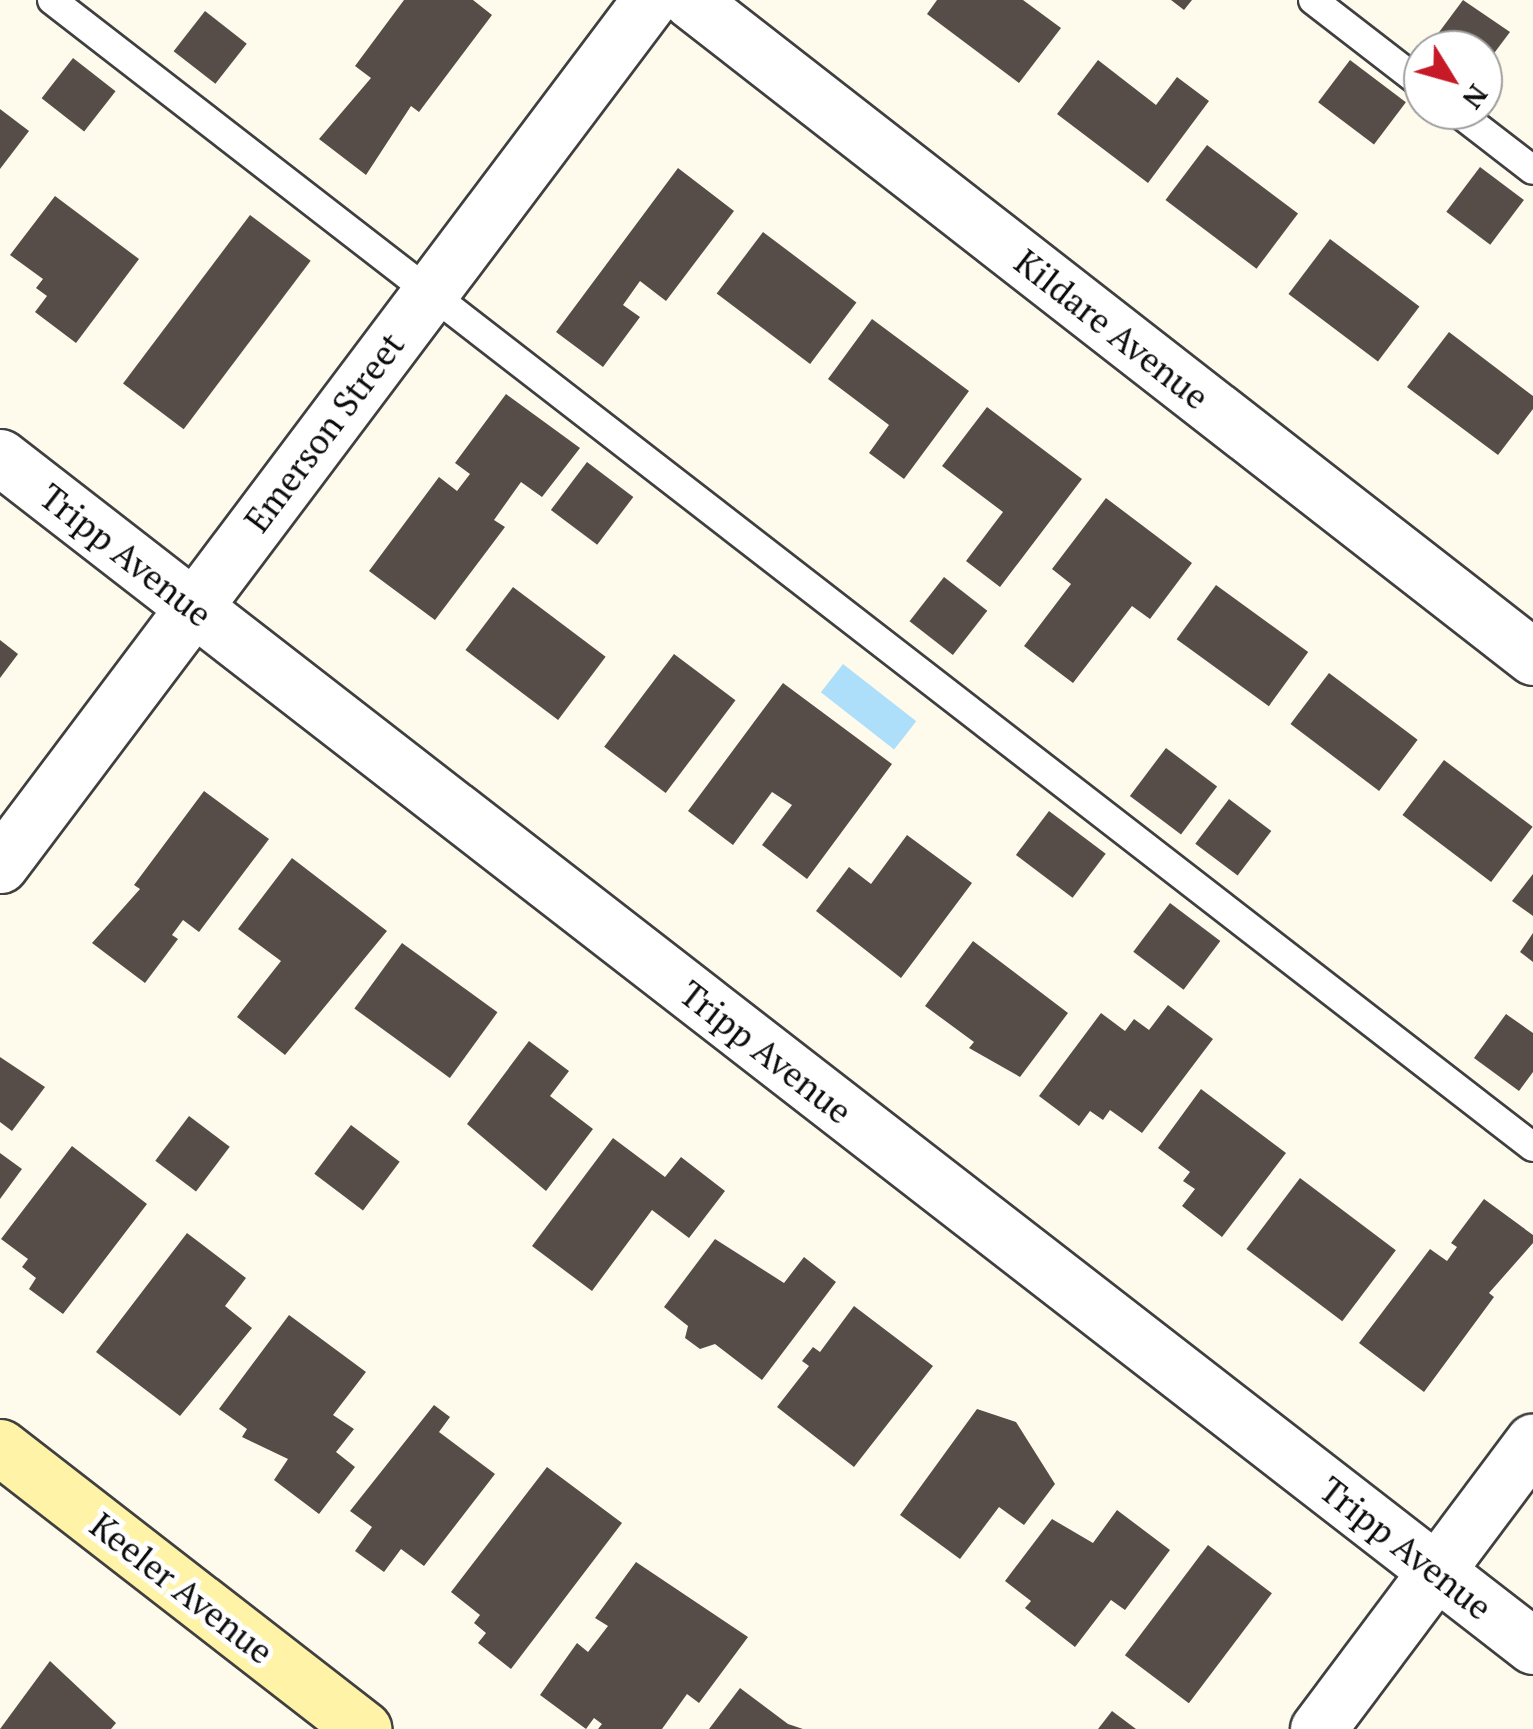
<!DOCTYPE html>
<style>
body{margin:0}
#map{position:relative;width:1533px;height:1729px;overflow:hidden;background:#fffbec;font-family:"PT Serif",serif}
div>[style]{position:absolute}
.water>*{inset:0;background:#addffa;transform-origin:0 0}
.building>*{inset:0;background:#564d48;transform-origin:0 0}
.roads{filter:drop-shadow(2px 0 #404040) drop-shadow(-2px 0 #404040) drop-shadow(0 2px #404040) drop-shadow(0 -2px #404040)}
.lane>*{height:28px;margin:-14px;padding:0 14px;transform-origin:14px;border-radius:14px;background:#fff}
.street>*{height:55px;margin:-27.5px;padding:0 27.5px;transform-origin:27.5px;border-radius:27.5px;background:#fff}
.secondary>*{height:55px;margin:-27.5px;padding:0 27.5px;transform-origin:27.5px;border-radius:27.5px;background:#fff3a7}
span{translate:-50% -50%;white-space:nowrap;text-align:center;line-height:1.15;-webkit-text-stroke:10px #fff;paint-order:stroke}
.street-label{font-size:35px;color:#0d0d0d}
.north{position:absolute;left:1403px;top:30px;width:100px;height:100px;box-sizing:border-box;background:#fff;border:2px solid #9e9e9e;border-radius:50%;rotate:127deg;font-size:28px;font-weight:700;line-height:40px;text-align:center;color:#0d0d0d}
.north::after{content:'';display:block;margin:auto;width:35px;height:45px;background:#c61b27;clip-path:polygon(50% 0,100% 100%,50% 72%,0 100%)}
</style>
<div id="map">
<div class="water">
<i style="left:843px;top:664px;width:93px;height:36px;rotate:38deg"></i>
</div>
<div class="building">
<i style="clip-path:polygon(404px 0,473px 0,492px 15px,419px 112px,411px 106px,366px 175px,319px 139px,371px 78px,355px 66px)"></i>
<i style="clip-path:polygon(937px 0,1023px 0,1061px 28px,1019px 83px,927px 14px)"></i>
<i style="clip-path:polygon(1171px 0,1192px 0,1184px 10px)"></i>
<i style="clip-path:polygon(1463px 0,1510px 32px,1483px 68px,1483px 50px,1441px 50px,1431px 43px)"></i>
<i style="left:205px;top:11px;width:53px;height:51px;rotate:38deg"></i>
<i style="left:73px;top:58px;width:54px;height:51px;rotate:38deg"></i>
<i style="clip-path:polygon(1098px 60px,1156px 105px,1177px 77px,1209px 101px,1148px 183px,1057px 114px)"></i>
<i style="left:1350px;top:60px;width:70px;height:53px;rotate:37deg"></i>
<i style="clip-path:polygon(0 109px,29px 131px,0 169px)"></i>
<i style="left:1207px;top:145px;width:114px;height:69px;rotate:37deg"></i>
<i style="left:1480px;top:167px;width:55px;height:56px;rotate:37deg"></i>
<i style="clip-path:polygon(678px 168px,734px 211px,666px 301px,640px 281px,623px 305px,640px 317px,603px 367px,556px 332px)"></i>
<i style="clip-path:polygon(55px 196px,139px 259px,76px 343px,35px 312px,47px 296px,36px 288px,43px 279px,10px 255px)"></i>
<i style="left:250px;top:215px;width:76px;height:211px;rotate:37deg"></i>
<i style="left:763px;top:232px;width:117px;height:77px;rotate:37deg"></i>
<i style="left:1330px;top:239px;width:112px;height:69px;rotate:37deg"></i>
<i style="clip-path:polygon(872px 319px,969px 391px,904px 479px,869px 453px,889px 425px,828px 379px)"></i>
<i style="clip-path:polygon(1449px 332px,1533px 396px,1533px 409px,1498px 455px,1407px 387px)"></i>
<i style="clip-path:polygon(506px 394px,580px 448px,542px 497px,521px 482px,494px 520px,505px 527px,435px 620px,369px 571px,439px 477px,457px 491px,470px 474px,455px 463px)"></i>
<i style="clip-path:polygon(987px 407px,1082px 479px,1000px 587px,966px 561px,1003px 512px,942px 466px)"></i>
<i style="left:587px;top:462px;width:58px;height:60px;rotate:37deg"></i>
<i style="clip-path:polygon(1106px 498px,1192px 563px,1150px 619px,1132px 606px,1073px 683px,1024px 646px,1071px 584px,1052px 569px)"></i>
<i style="left:944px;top:577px;width:55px;height:56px;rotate:38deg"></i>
<i style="left:1216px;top:585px;width:114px;height:67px;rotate:36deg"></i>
<i style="left:513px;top:587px;width:116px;height:79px;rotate:37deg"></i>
<i style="clip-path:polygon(0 640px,18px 654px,0 678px)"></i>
<i style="left:674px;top:654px;width:77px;height:116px;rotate:37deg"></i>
<i style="left:1329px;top:673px;width:111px;height:64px;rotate:37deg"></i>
<i style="clip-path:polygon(783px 683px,892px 764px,807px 879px,762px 845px,792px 805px,772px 792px,733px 845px,688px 811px)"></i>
<i style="left:1166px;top:748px;width:64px;height:60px;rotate:37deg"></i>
<i style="left:1444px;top:760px;width:111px;height:69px;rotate:37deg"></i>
<i style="clip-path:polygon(204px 791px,269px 839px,199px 932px,183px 920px,172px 935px,178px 939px,145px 983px,92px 943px,140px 889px,134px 885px)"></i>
<i style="left:1229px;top:799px;width:53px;height:56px;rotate:37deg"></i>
<i style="left:1049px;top:811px;width:71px;height:55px;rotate:37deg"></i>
<i style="clip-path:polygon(907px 835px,972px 883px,901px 978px,816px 911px,849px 867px,871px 884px)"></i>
<i style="clip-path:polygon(292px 858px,387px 931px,285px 1055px,237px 1017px,281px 961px,238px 929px)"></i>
<i style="clip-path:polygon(1533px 874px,1533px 916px,1512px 901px)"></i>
<i style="left:1170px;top:903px;width:63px;height:61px;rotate:37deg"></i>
<i style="clip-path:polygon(1533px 933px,1533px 962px,1520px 952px)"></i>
<i style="clip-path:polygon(973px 941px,1068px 1013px,1020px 1077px,969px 1048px,974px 1042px,925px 1006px)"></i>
<i style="left:402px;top:943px;width:118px;height:81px;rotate:36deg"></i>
<i style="clip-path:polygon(1168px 1005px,1213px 1039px,1142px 1133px,1110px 1110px,1103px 1120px,1090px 1111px,1079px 1126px,1039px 1096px,1101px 1013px,1125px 1031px,1134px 1019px,1149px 1030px)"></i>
<i style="clip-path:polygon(1506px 1014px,1533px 1033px,1533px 1072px,1519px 1091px,1474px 1058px)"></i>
<i style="clip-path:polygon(529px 1041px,569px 1071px,550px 1096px,593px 1129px,546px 1191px,467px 1124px)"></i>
<i style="clip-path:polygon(0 1057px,45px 1087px,12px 1131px,0 1122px)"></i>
<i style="clip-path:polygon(1201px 1089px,1286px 1153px,1222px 1237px,1182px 1206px,1195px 1189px,1183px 1181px,1190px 1172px,1158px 1148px)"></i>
<i style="left:189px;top:1116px;width:51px;height:56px;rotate:37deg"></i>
<i style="left:351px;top:1125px;width:61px;height:61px;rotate:37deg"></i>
<i style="clip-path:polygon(613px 1138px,665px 1177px,681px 1157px,725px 1191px,689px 1238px,652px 1210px,592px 1291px,532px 1246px)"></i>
<i style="clip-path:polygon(72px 1146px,147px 1204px,63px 1314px,29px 1289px,36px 1278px,22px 1267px,28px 1259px,1px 1239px)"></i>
<i style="clip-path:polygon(0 1153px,22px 1169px,0 1199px)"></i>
<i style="left:1300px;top:1178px;width:120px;height:89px;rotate:37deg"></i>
<i style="clip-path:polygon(1484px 1199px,1533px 1235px,1533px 1243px,1489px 1293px,1494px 1297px,1424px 1392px,1359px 1343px,1430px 1249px,1447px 1261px,1457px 1247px,1451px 1243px)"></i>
<i style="clip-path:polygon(187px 1233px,246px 1278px,225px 1306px,252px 1328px,180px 1416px,96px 1352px)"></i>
<i style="clip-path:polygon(715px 1239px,784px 1283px,804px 1257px,836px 1282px,762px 1380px,715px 1344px,700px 1349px,685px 1338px,688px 1326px,664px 1307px)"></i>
<i style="clip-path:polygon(854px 1306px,933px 1366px,854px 1467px,777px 1407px,809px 1366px,802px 1361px,813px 1347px,820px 1352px)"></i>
<i style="clip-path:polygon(289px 1315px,366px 1372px,333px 1415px,354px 1429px,336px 1452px,355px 1467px,319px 1514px,274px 1480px,288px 1459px,242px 1437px,247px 1429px,219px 1409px)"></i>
<i style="clip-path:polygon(434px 1405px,450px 1417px,439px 1432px,495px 1474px,424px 1566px,401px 1549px,384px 1572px,355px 1551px,372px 1527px,350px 1511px)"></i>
<i style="clip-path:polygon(977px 1409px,1016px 1422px,1055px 1484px,1024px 1525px,999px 1507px,960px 1559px,900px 1515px)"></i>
<i style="clip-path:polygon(547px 1467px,622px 1523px,511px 1669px,478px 1643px,486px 1633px,474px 1623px,480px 1615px,451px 1592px)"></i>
<i style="clip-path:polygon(1117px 1510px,1170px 1550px,1125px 1610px,1111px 1600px,1075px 1647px,1025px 1608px,1031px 1601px,1005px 1581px,1052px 1519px,1093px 1543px)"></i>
<i style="left:1208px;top:1545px;width:80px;height:138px;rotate:37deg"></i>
<i style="clip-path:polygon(636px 1562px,748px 1637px,699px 1703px,687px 1694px,662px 1729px,598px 1729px,602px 1724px,594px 1718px,586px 1729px,540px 1695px,577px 1643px,588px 1652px,608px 1626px,595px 1618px)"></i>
<i style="clip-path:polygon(50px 1661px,116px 1723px,111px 1729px,0 1729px)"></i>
<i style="clip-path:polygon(740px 1688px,788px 1724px,803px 1729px,709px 1729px)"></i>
<i style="clip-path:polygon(1112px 1711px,1136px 1729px,1098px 1729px)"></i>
</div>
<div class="roads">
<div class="lane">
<i style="left:52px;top:0;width:1873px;rotate:37.76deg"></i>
<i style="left:1313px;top:0;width:139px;rotate:37.7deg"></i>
<i style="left:1455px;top:110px;width:98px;rotate:37.6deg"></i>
</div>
<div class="street">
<i style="left:690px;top:0;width:1069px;rotate:37.93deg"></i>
<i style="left:0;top:457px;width:1940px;rotate:37.8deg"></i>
<i style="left:0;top:865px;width:1082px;rotate:-53.08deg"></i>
<i style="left:1318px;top:1729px;width:359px;rotate:-53.2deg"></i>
</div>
<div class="secondary">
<i style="left:0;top:1447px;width:460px;rotate:37.8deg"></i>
</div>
</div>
<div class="street-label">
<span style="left:1112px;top:329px;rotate:38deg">Kildare Avenue</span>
<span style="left:324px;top:432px;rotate:-53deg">Emerson Street</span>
<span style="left:126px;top:555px;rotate:38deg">Tripp Avenue</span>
<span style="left:766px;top:1052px;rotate:38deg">Tripp Avenue</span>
<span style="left:1406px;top:1548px;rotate:38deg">Tripp Avenue</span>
<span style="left:182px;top:1588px;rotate:38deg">Keeler Avenue</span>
</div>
<div class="north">N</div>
</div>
